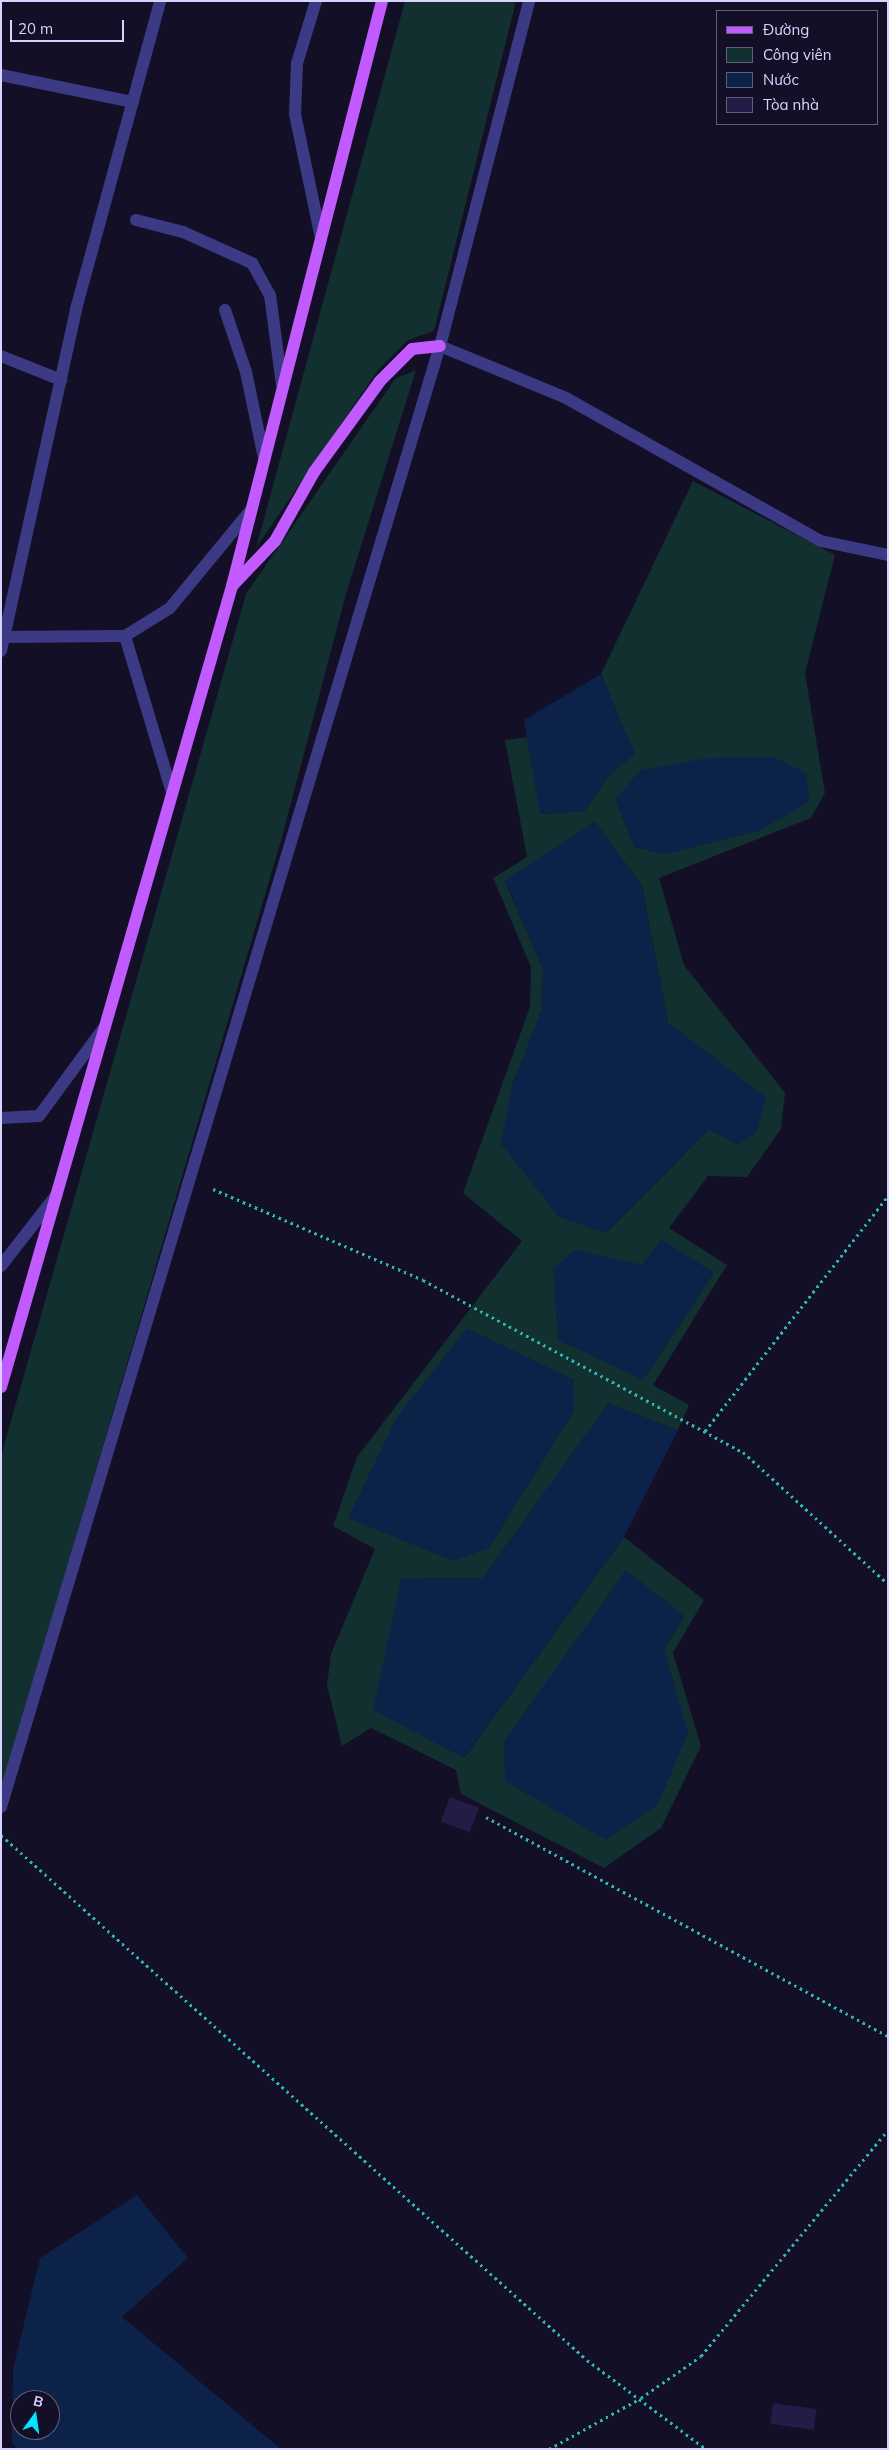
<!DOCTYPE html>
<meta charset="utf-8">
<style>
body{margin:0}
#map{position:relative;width:889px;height:2450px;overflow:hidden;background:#130f26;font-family:Mulish,sans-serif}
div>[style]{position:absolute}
.green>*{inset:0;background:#12302f}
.water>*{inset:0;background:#0c2248}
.building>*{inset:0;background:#241b47;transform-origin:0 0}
.path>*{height:3px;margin-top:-1.5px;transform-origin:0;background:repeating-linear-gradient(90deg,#2fb8b0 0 2.5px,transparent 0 6.5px)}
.minor>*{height:12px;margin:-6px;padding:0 6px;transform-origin:6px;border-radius:6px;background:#3d3a85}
.major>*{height:12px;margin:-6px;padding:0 6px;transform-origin:6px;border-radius:6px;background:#c25bff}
span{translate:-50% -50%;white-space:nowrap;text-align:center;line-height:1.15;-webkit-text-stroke:4px #130f26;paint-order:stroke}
.frame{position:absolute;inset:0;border:2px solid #d9d4ff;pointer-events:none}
.legend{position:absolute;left:716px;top:10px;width:162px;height:115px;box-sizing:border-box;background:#130f26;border:1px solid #625e7d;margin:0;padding:6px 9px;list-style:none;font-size:15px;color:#d9d4ff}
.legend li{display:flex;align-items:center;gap:10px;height:25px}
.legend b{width:25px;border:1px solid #625e7d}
.north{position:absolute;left:10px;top:2390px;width:50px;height:50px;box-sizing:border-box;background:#130f26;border:1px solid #625e7d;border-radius:50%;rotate:14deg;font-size:14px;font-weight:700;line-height:20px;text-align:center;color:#d9d4ff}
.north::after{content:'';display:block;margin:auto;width:18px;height:22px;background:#00e5ff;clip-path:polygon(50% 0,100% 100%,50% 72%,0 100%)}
.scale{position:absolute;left:10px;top:20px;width:114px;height:22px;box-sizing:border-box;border:2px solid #d9d4ff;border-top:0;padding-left:6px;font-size:15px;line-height:18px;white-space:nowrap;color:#d9d4ff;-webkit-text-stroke:4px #130f26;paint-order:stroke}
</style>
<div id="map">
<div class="green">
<i style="clip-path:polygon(405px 1px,516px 1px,434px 331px,408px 340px,378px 370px,256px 548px)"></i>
<i style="clip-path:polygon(416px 370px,346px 594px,282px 837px,1px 1792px,1px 1456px,246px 594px,395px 379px)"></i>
<i style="clip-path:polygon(evenodd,693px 481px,835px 555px,805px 673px,825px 793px,811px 818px,659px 878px,684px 965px,785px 1093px,781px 1129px,747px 1177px,708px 1176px,669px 1228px,727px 1265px,653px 1385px,689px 1405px,678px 1430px,608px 1404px,483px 1578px,401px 1579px,465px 1757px,624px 1537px,704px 1600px,673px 1653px,701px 1746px,661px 1828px,604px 1868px,461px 1794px,456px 1770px,371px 1728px,342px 1746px,327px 1685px,331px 1654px,375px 1549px,333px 1526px,357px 1457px,522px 1241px,463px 1193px,530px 1007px,531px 967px,493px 878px,527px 857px,505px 740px,527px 737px,541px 814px,584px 811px,611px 773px,634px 754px,601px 674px,693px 481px,595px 822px,642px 886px,668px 1023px,765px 1097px,738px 1145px,709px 1129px,606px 1233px,512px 1086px,542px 1010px,543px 969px,505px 881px,595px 822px,693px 481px,761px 830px,665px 854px,634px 847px,761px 830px,693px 481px,612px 1259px,642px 1265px,553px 1269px,612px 1259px,693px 481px,626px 1571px,684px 1616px,664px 1648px,626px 1571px)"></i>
</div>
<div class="water">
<i style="clip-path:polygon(601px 674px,635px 754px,611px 773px,584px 811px,540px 814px,524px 720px)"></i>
<i style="clip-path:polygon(774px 757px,806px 773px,810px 801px,761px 830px,665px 854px,634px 847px,615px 800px,640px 770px,708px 758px)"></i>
<i style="clip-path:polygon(595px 822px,642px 886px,668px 1023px,766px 1097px,757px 1132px,738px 1145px,709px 1129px,605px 1233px,559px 1217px,501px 1144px,512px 1086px,542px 1010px,543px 969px,505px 880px)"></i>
<i style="clip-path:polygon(661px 1239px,714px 1273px,643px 1380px,558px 1340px,553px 1269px,575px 1250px,642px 1265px)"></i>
<i style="clip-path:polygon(467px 1328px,574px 1380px,574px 1411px,489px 1548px,453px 1561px,348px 1518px,397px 1417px)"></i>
<i style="clip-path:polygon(608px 1403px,678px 1430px,624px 1537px,464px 1758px,373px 1710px,401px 1579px,483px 1578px)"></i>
<i style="clip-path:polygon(626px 1570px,684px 1616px,664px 1648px,688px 1733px,658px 1805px,606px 1840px,505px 1781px,504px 1741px)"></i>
<i style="clip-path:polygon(evenodd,137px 2195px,188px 2258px,122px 2317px,281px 2449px,18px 2449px,12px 2443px,13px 2369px,40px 2258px,137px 2195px,20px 2400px,50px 2400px,50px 2430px,20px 2430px,20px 2400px)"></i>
</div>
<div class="building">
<i style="left:450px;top:1797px;width:31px;height:26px;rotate:21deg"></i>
<i style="left:773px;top:2403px;width:44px;height:21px;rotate:8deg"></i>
</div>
<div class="path">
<i style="left:213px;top:1189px;width:229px;rotate:23.4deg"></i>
<i style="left:423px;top:1280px;width:363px;rotate:28.3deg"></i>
<i style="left:743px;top:1452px;width:196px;rotate:42.3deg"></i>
<i style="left:705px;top:1431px;width:298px;rotate:-52.1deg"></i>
<i style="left:486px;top:1817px;width:458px;rotate:28.6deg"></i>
<i style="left:1px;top:1835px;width:787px;rotate:41.86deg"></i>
<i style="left:587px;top:2360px;width:149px;rotate:36.8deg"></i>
<i style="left:549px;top:2449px;width:105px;rotate:-29deg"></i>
<i style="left:641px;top:2398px;width:73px;rotate:-35deg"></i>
<i style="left:701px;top:2356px;width:293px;rotate:-50.4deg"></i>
</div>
<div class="minor">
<i style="left:316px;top:1px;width:65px;rotate:107deg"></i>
<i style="left:297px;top:63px;width:51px;rotate:92.2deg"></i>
<i style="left:295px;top:114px;width:127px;rotate:78.2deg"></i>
<i style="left:1px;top:75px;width:135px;rotate:11.6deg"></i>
<i style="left:136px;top:220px;width:49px;rotate:14.3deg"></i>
<i style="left:183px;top:232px;width:76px;rotate:24.2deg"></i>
<i style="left:252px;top:263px;width:37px;rotate:61deg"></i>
<i style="left:270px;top:295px;width:91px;rotate:82.4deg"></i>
<i style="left:225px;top:310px;width:65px;rotate:71.3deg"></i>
<i style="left:246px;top:372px;width:88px;rotate:78.2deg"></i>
<i style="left:440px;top:346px;width:136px;rotate:22.4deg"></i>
<i style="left:566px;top:398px;width:292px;rotate:29.3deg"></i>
<i style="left:821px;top:541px;width:68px;rotate:11.8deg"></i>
<i style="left:1px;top:356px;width:65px;rotate:21.8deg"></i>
<i style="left:125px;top:636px;width:160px;rotate:73.3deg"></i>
<i style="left:1px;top:637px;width:124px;rotate:-0.5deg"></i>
<i style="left:125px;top:636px;width:53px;rotate:-31.9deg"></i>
<i style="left:170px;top:608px;width:126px;rotate:-50.5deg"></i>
<i style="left:1px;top:651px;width:350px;rotate:-77.6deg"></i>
<i style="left:76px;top:309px;width:319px;rotate:-74.7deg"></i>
<i style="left:1px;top:1118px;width:38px;rotate:-3deg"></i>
<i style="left:39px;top:1116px;width:108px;rotate:-53.7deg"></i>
<i style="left:1px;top:1266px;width:91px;rotate:-52.1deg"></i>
<i style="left:1px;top:1807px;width:1526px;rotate:-73.28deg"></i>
<i style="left:440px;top:346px;width:356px;rotate:-75.5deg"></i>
</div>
<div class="major">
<i style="left:232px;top:586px;width:62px;rotate:-46.3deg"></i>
<i style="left:275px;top:541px;width:79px;rotate:-60.5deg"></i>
<i style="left:314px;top:472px;width:112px;rotate:-54deg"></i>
<i style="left:380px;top:381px;width:45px;rotate:-45deg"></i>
<i style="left:412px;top:349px;width:28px;rotate:-6deg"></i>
<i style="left:1px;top:1387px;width:834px;rotate:-73.91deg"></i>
<i style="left:232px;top:586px;width:604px;rotate:-75.62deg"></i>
</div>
<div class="frame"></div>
<ul class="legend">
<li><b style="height:6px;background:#c25bff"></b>Đường</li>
<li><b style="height:14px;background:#12302f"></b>Công viên</li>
<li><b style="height:14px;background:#0c2248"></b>Nước</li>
<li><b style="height:14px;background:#241b47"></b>Tòa nhà</li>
</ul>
<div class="north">B</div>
<div class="scale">20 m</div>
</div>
